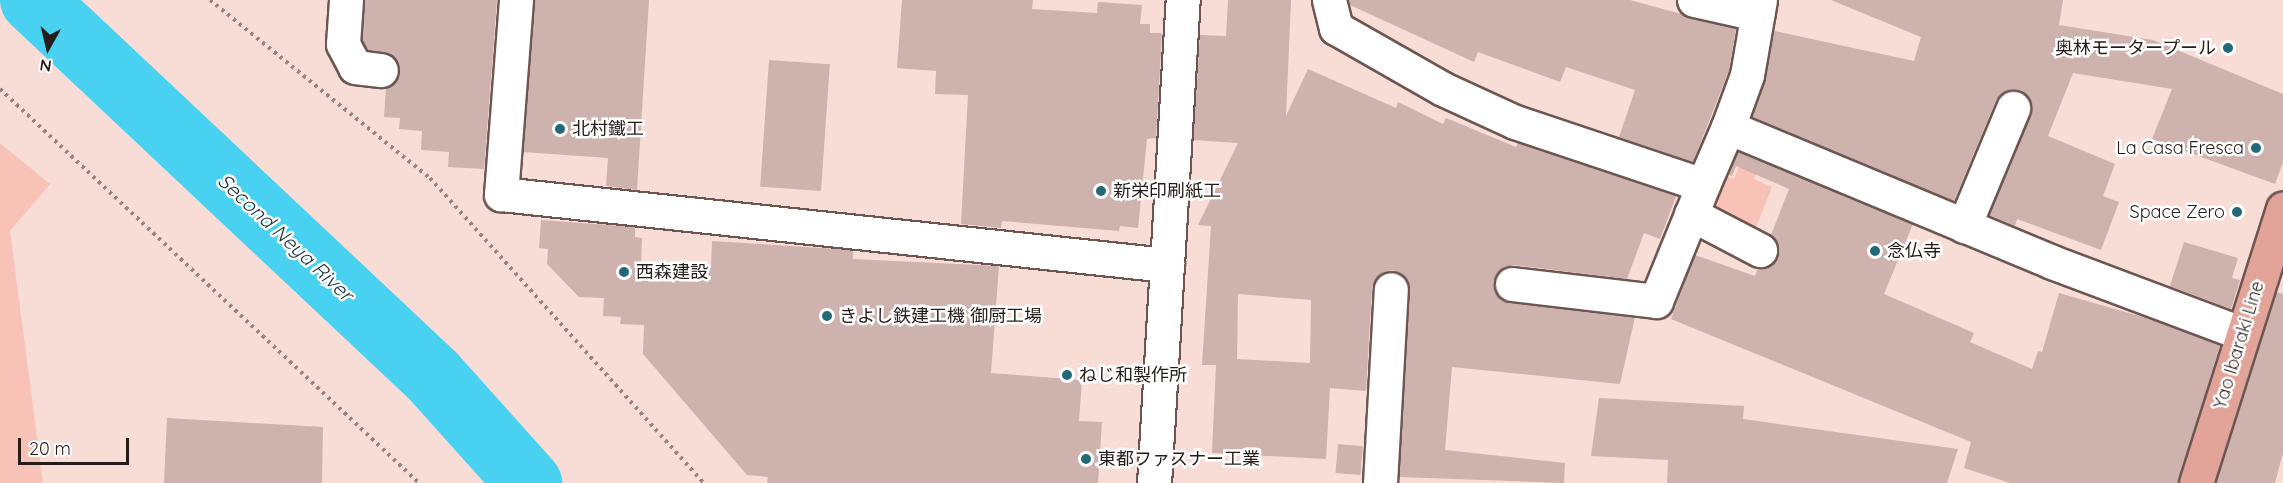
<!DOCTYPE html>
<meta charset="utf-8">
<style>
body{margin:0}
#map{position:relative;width:2283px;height:483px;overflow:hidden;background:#f8dcd6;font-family:Quicksand,"Noto Sans JP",sans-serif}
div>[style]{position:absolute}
.green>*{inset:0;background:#f9c2b7}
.river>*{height:66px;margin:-33px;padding:0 33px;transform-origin:33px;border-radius:33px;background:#48d1f0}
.building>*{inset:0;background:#cdb2ad;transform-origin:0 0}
.path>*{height:4px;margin-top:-2px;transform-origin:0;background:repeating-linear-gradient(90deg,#97837f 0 3px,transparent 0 7.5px)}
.roads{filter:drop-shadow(2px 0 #6d5651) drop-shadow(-2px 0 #6d5651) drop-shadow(0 2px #6d5651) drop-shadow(0 -2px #6d5651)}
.minor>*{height:33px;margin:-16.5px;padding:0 16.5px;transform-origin:16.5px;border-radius:16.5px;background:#fff}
.major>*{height:33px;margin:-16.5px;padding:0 16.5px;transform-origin:16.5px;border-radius:16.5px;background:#e2a398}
.dots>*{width:16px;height:16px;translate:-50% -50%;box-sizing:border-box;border:3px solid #fff;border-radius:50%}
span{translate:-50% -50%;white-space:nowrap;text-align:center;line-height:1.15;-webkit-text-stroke:5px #fff;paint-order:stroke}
.poi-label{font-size:18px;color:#261c1a}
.right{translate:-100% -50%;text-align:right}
.left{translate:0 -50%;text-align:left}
.street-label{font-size:18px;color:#261c1a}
.water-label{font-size:20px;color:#193036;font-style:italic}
.north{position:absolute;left:18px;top:18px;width:60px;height:60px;-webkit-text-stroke:4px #fff;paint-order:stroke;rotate:188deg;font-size:16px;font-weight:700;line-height:24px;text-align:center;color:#261c1a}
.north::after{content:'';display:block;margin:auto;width:21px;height:27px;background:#261c1a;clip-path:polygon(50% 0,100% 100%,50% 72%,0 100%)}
.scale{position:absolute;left:18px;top:438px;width:111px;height:27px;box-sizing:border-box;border:3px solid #261c1a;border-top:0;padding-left:8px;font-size:18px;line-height:21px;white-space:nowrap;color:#261c1a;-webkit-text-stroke:4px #fff;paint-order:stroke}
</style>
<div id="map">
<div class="green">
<i style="clip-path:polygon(0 143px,50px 184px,10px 231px,43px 483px,0 483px)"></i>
<i style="clip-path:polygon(1744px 154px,1761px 160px,1754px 179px,1772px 187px,1755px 230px,1708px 211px,1723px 175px,1734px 179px)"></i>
</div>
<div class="river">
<i style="left:33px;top:0;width:549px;rotate:43.23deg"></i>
<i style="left:433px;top:376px;width:144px;rotate:48.1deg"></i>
</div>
<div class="building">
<i style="clip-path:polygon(365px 0,497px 0,484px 169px,448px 167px,449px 152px,421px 150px,422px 131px,399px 129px,400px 118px,384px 117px,386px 88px,396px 81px,398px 63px,392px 55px,367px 50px,362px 40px)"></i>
<i style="clip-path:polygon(534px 0,649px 0,637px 190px,606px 186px,608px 158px,523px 152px)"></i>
<i style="clip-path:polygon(902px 0,1033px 0,1032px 9px,1097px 13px,1098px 2px,1142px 5px,1140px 24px,1150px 24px,1150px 33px,1162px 33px,1156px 138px,1147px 139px,1138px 228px,1120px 226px,1119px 231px,1002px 221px,1001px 228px,961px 224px,968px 95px,935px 94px,936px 71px,897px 68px)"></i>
<i style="clip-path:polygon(evenodd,1228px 0,1291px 0,1286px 116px,1308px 69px,1396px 108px,1398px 102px,1443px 124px,1446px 118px,1516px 147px,1518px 143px,1676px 196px,1660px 239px,1644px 233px,1627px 279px,1514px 265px,1504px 267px,1494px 281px,1495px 292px,1510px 303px,1635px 317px,1620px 384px,1452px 367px,1445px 450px,1565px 463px,1564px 483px,1399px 477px,1410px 290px,1407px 280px,1393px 270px,1382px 273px,1372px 287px,1366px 391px,1330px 388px,1326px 459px,1212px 453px,1216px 365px,1202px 365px,1211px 226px,1198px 225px,1238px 143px,1193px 140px,1200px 35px,1226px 36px,1228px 0,1238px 294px,1311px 300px,1310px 363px,1237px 359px,1238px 294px)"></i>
<i style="clip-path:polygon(1348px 0,1630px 0,1736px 29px,1729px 70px,1693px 162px,1619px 137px,1635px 90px,1566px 67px,1560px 82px,1478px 52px,1474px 62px,1350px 5px)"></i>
<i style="clip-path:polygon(1831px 0,2063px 0,2059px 25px,2153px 40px,2283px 94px,2283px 162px,2275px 184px,2152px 139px,2172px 89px,2073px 73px,2048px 136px,2115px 164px,2103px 196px,2119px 202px,2101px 250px,2017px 219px,2015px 226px,1989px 215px,2030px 115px,2028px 97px,2020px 91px,2002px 93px,1996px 100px,1954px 201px,1752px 117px,1765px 78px,1774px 31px,1914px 61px,1921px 37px)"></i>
<i style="left:769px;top:60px;width:61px;height:127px;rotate:4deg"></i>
<i style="clip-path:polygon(1738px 151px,1913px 224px,1884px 294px,1974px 333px,1970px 342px,2032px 369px,2038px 351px,2042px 352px,2059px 293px,2153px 320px,2220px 345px,2178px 483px,2010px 483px,1964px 468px,1971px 442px,1671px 319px,1695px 255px,1755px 276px,1758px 268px,1770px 266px,1777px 258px,1779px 249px,1771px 235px,1789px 189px,1736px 166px,1732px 176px,1728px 174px)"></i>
<i style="clip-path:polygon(541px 220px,635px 227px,635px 237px,642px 238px,641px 264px,711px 268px,712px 241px,853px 250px,853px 259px,999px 266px,991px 373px,1082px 380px,1079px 421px,1102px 422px,1098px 483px,767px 483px,768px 477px,747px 475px,643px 354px,644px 325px,620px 324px,621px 317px,603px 316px,604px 298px,579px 297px,547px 264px,548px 249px,539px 248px)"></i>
<i style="clip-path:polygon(2184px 242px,2238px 258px,2232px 278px,2240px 280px,2231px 309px,2170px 286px)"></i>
<i style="clip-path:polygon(2276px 292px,2283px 294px,2283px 453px,2275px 483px,2216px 483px)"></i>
<i style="clip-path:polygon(1599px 398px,1744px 406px,1743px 419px,1958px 449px,1947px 483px,1667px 483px,1668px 460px,1591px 456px)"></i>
<i style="clip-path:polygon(167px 418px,323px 427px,322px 483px,164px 483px)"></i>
<i style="left:1338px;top:444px;width:25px;height:29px;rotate:5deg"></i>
</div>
<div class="path">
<i style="left:210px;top:0;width:283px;rotate:39deg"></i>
<i style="left:430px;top:178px;width:410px;rotate:48.1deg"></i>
<i style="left:0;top:89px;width:575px;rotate:43.24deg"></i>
</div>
<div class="roads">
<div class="minor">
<i style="left:346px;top:0;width:44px;rotate:93.9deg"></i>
<i style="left:343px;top:44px;width:26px;rotate:62deg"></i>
<i style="left:355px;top:67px;width:26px;rotate:7deg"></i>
<i style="left:516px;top:0;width:195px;rotate:94.4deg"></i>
<i style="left:501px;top:194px;width:670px;rotate:6.09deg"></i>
<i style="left:1329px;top:0;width:29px;rotate:76deg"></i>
<i style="left:1336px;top:28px;width:123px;rotate:29.7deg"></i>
<i style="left:1443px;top:89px;width:79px;rotate:24.6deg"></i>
<i style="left:1515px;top:122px;width:198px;rotate:18.5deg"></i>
<i style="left:1703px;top:185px;width:63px;rotate:-66.7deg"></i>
<i style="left:1728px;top:127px;width:351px;rotate:22.6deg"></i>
<i style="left:2052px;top:262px;width:202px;rotate:20.6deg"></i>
<i style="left:1694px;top:0;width:65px;rotate:12.5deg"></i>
<i style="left:1728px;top:127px;width:55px;rotate:-69.9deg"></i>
<i style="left:1747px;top:75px;width:76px;rotate:-80.2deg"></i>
<i style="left:1691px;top:214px;width:78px;rotate:27.6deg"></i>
<i style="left:1964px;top:226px;width:128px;rotate:-67.4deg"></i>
<i style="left:1512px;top:284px;width:145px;rotate:6.7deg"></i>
<i style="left:1656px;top:301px;width:125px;rotate:-67.9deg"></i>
<i style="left:1154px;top:483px;width:484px;rotate:-86.6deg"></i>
<i style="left:1380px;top:483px;width:194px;rotate:-86.8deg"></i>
</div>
<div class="major">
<i style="left:2196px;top:483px;width:288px;rotate:-72.4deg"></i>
</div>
</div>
<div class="dots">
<i style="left:2228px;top:48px;background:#246979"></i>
<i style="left:560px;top:129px;background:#246979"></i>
<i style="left:2256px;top:148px;background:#246979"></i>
<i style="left:1101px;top:191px;background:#246979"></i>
<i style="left:2237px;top:212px;background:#246979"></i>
<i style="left:1875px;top:251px;background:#246979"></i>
<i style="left:624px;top:272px;background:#246979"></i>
<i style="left:827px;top:316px;background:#246979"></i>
<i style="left:1067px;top:375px;background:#246979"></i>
<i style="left:1086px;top:459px;background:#246979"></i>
</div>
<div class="poi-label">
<span class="right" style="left:2216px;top:48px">奥林モータープール</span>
<span class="left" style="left:572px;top:129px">北村鐵工</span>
<span class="right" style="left:2244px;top:148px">La Casa Fresca</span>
<span class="left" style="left:1113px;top:191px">新栄印刷紙工</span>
<span class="right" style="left:2225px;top:212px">Space Zero</span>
<span class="left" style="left:1887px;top:251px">念仏寺</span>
<span class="left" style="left:636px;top:272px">西森建設</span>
<span class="left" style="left:839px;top:316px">きよし鉄建工機 御厨工場</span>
<span class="left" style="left:1079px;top:375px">ねじ和製作所</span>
<span class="left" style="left:1098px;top:459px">東都ファスナー工業</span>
</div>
<div class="street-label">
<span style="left:2239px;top:345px;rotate:-73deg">Yao Ibaraki Line</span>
</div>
<div class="water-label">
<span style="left:286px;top:237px;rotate:43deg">Second Neya River</span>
</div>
<div class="north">N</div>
<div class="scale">20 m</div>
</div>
